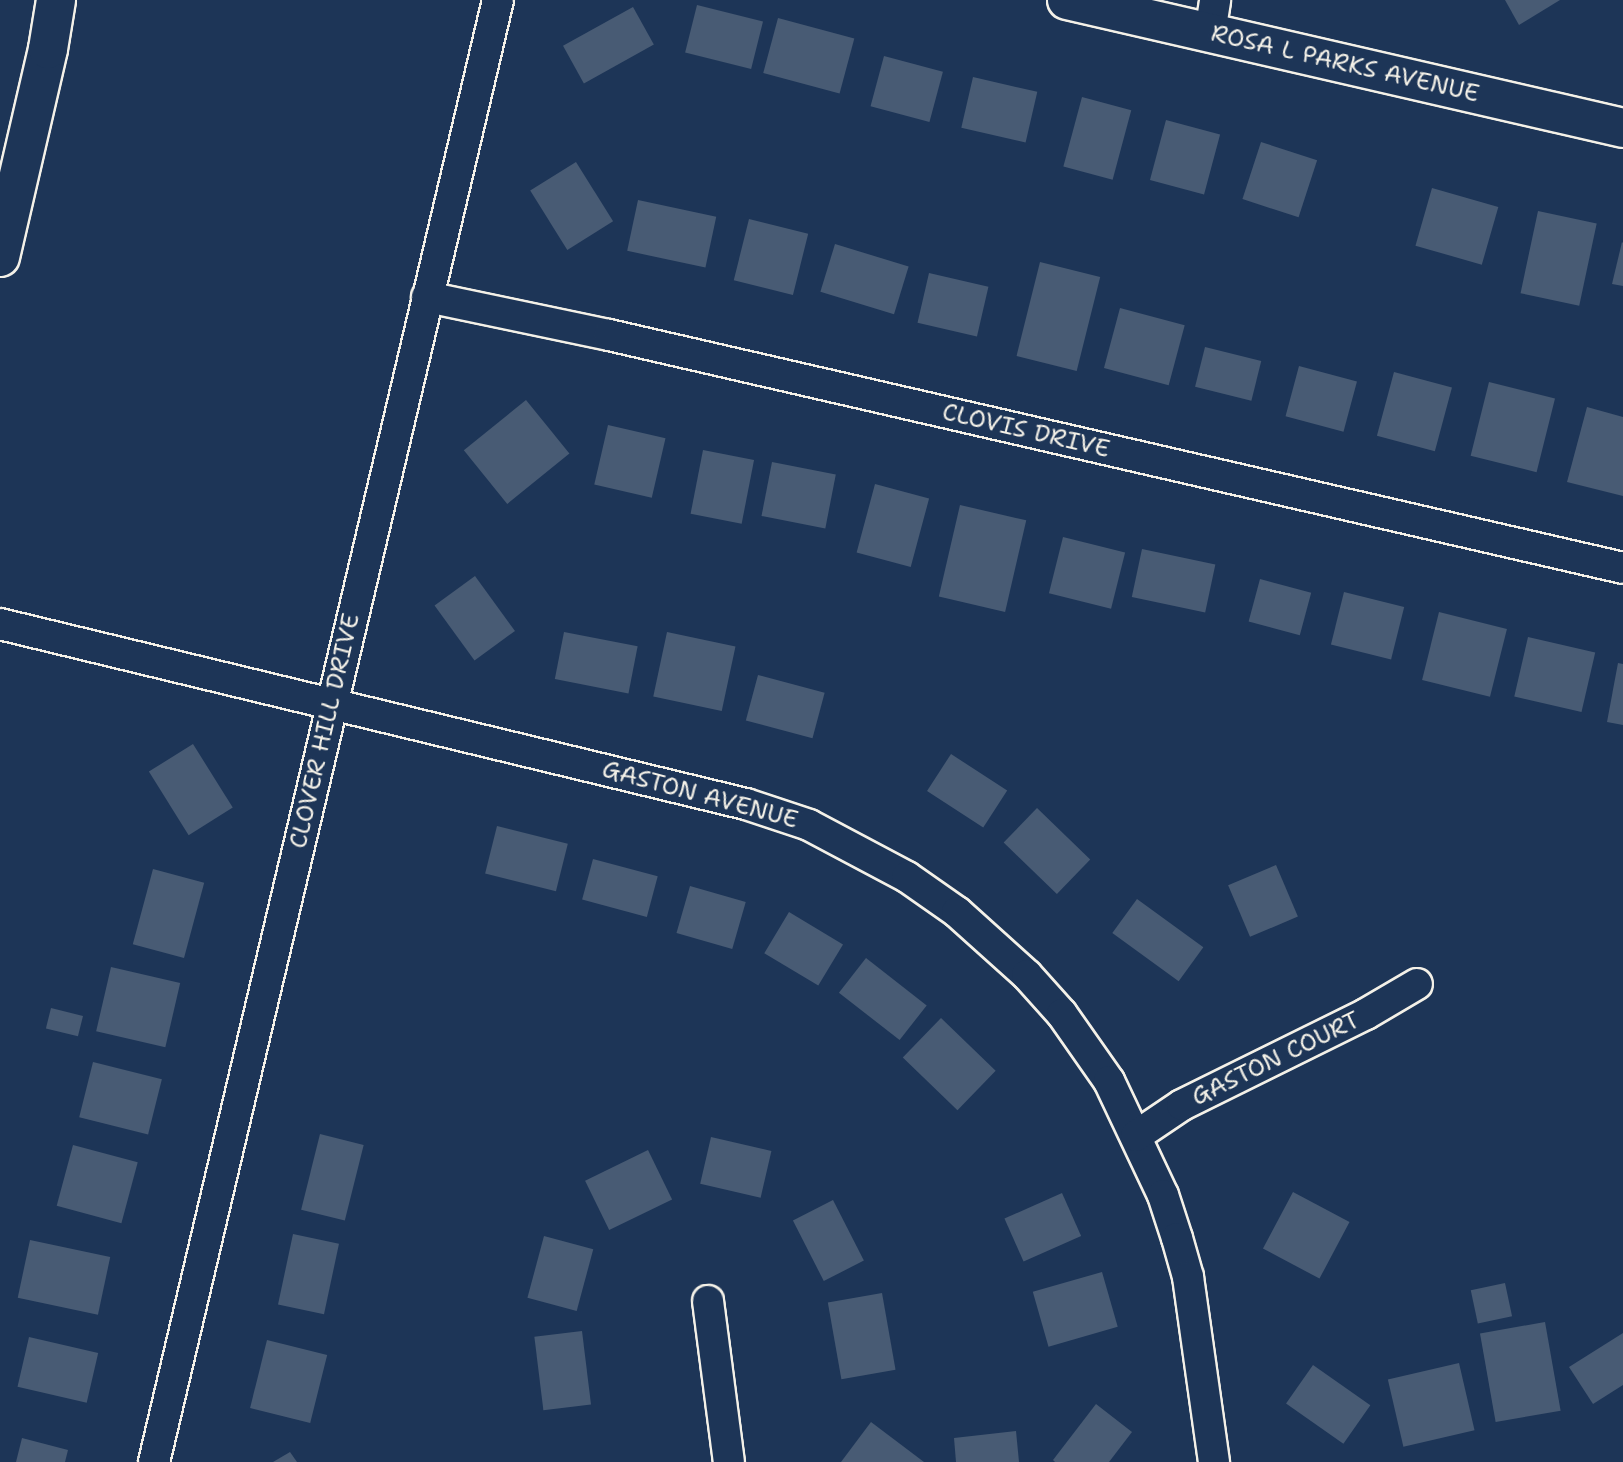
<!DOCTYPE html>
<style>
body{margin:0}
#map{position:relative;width:1623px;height:1462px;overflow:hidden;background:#1d3557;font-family:"Shantell Sans",sans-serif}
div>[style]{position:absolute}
.building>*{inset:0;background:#485b74;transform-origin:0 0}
.roads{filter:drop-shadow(2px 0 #f4f1e8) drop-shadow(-2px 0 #f4f1e8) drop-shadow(0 2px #f4f1e8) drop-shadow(0 -2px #f4f1e8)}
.minor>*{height:30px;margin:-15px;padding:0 15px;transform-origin:15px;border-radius:15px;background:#1d3557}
.tertiary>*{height:38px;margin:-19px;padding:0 19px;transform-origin:19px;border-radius:19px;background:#1d3557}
span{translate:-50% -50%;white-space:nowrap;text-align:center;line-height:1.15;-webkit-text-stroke:6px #1d3557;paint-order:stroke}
.street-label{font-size:24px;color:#f4f1e8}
</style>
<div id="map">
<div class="building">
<i style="clip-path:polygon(1505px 0,1560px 0,1519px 25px)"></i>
<i style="left:697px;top:5px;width:68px;height:49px;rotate:14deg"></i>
<i style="left:633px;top:7px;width:43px;height:80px;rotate:61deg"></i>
<i style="left:778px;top:18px;width:79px;height:57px;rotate:15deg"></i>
<i style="left:884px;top:56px;width:61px;height:52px;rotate:15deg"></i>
<i style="left:973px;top:77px;width:66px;height:52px;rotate:13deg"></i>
<i style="left:1082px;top:97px;width:51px;height:72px;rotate:15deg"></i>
<i style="left:1166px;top:120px;width:56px;height:62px;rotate:15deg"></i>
<i style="left:1261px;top:142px;width:59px;height:60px;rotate:18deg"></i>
<i style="left:576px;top:162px;width:70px;height:54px;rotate:58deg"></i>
<i style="left:1432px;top:188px;width:69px;height:60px;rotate:16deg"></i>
<i style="left:638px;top:200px;width:80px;height:52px;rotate:12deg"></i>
<i style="left:1538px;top:211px;width:60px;height:84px;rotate:12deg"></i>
<i style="left:749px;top:219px;width:61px;height:63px;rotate:14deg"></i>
<i style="clip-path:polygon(1622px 242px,1623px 243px,1623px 286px,1612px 284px)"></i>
<i style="left:835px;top:244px;width:77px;height:50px;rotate:17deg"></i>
<i style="left:1040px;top:262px;width:62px;height:97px;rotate:14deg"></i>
<i style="left:929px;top:273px;width:61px;height:51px;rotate:13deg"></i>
<i style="left:1120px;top:308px;width:67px;height:62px;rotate:15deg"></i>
<i style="left:1205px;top:347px;width:58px;height:41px;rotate:14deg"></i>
<i style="left:1299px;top:366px;width:60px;height:52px;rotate:15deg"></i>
<i style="left:1394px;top:372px;width:60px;height:66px;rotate:15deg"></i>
<i style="left:1489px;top:382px;width:68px;height:76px;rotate:14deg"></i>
<i style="left:526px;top:400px;width:69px;height:80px;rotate:51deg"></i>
<i style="clip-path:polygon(1587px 407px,1623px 417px,1623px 496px,1567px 482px)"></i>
<i style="left:608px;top:425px;width:59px;height:61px;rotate:13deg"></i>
<i style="left:703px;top:450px;width:52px;height:65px;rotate:11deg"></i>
<i style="left:772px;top:462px;width:65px;height:55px;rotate:11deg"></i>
<i style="left:875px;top:484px;width:56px;height:71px;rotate:15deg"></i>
<i style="left:960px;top:505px;width:68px;height:94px;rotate:13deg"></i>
<i style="left:1063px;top:537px;width:64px;height:58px;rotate:14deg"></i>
<i style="left:1142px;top:549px;width:75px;height:49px;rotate:12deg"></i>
<i style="left:475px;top:576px;width:68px;height:50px;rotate:54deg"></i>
<i style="left:1260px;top:579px;width:53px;height:44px;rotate:15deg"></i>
<i style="left:1344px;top:592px;width:62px;height:54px;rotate:14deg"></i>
<i style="left:1439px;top:612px;width:70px;height:70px;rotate:14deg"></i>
<i style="left:564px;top:632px;width:75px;height:48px;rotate:11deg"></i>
<i style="left:667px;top:632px;width:70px;height:66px;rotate:12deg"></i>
<i style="left:1528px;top:637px;width:69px;height:61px;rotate:13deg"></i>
<i style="clip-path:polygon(1618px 663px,1623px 664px,1623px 725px,1607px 722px)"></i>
<i style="left:758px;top:675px;width:69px;height:47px;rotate:15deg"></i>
<i style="left:193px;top:744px;width:75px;height:52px;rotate:58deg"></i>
<i style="left:951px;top:754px;width:67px;height:44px;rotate:33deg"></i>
<i style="left:1037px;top:808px;width:74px;height:48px;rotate:44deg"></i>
<i style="left:497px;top:826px;width:73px;height:49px;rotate:14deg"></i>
<i style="left:593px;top:859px;width:67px;height:42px;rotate:15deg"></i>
<i style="left:1276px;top:865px;width:56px;height:52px;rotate:67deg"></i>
<i style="left:153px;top:869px;width:53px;height:78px;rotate:15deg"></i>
<i style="left:690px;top:886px;width:58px;height:49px;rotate:16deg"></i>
<i style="left:1137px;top:899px;width:82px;height:42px;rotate:36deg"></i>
<i style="left:789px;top:912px;width:63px;height:48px;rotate:31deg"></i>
<i style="left:866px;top:958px;width:77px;height:44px;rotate:38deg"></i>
<i style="left:111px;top:967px;width:71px;height:66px;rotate:13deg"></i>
<i style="left:51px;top:1008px;width:33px;height:21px;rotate:14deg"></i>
<i style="left:941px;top:1018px;width:76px;height:55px;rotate:44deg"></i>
<i style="left:93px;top:1062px;width:71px;height:57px;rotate:14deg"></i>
<i style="left:320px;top:1134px;width:45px;height:78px;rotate:14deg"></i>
<i style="left:711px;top:1137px;width:62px;height:48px;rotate:13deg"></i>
<i style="left:73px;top:1145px;width:67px;height:63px;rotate:15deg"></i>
<i style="left:648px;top:1150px;width:55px;height:70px;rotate:64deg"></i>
<i style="left:1293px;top:1192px;width:64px;height:64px;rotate:28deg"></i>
<i style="left:1062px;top:1193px;width:47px;height:63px;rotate:66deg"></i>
<i style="left:833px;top:1200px;width:68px;height:45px;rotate:63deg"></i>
<i style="left:293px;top:1234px;width:47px;height:72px;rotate:12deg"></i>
<i style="left:544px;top:1236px;width:51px;height:64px;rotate:15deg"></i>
<i style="left:30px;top:1240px;width:82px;height:59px;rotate:12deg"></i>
<i style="left:1102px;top:1272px;width:57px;height:72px;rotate:74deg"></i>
<i style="left:1505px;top:1283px;width:34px;height:35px;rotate:78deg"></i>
<i style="left:882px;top:1293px;width:78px;height:55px;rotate:80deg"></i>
<i style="left:1545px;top:1322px;width:90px;height:66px;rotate:80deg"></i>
<i style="left:582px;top:1331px;width:74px;height:48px;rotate:83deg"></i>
<i style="clip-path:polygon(1623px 1333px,1623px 1385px,1593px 1404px,1569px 1367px)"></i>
<i style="left:29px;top:1337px;width:71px;height:51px;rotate:13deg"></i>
<i style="left:267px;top:1340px;width:62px;height:70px;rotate:14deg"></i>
<i style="left:1459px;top:1363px;width:69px;height:73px;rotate:77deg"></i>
<i style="left:1313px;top:1365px;width:70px;height:47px;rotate:35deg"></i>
<i style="clip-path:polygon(1096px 1404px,1132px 1432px,1109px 1462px,1055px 1462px,1053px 1460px)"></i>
<i style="clip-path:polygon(871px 1422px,924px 1462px,841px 1462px)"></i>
<i style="clip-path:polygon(1016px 1431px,1019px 1462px,956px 1462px,954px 1438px)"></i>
<i style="clip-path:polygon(22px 1438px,68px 1450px,65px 1462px,16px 1462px)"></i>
<i style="clip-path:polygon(290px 1452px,297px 1462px,273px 1462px)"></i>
</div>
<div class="roads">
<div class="minor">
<i style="left:1210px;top:33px;width:33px;rotate:-81deg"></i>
<i style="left:427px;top:297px;width:186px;rotate:11.8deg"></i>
<i style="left:609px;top:335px;width:1040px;rotate:12.94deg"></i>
<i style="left:0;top:624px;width:767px;rotate:13.57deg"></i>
<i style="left:746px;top:804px;width:66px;rotate:18.4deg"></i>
<i style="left:809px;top:825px;width:111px;rotate:28deg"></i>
<i style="left:907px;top:877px;width:61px;rotate:35deg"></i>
<i style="left:957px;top:912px;width:94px;rotate:42deg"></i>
<i style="left:1027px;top:975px;width:52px;rotate:48.1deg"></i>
<i style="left:1062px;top:1014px;width:82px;rotate:55deg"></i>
<i style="left:1109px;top:1081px;width:126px;rotate:64.7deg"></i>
<i style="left:1163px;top:1195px;width:45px;rotate:72deg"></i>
<i style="left:1177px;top:1238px;width:41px;rotate:74.2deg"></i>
<i style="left:1188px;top:1277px;width:187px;rotate:82deg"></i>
<i style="left:1136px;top:1136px;width:55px;rotate:-34deg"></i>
<i style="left:1182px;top:1105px;width:205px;rotate:-26.3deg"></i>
<i style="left:1366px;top:1014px;width:59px;rotate:-30.5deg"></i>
<i style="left:708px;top:1301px;width:162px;rotate:82.6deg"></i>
<i style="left:154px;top:1462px;width:1502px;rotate:-76.76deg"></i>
</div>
<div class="tertiary">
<i style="left:1067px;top:0;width:571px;rotate:12.96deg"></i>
<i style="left:0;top:257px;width:213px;rotate:-77deg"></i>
<i style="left:48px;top:49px;width:50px;rotate:-80.7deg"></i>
</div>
</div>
<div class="street-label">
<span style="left:1345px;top:64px;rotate:13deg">ROSA L PARKS AVENUE</span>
<span style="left:1026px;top:431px;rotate:13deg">CLOVIS DRIVE</span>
<span style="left:325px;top:731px;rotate:-77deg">CLOVER HILL DRIVE</span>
<span style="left:700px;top:795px;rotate:15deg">GASTON AVENUE</span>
<span style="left:1276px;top:1059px;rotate:-26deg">GASTON COURT</span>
</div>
</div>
